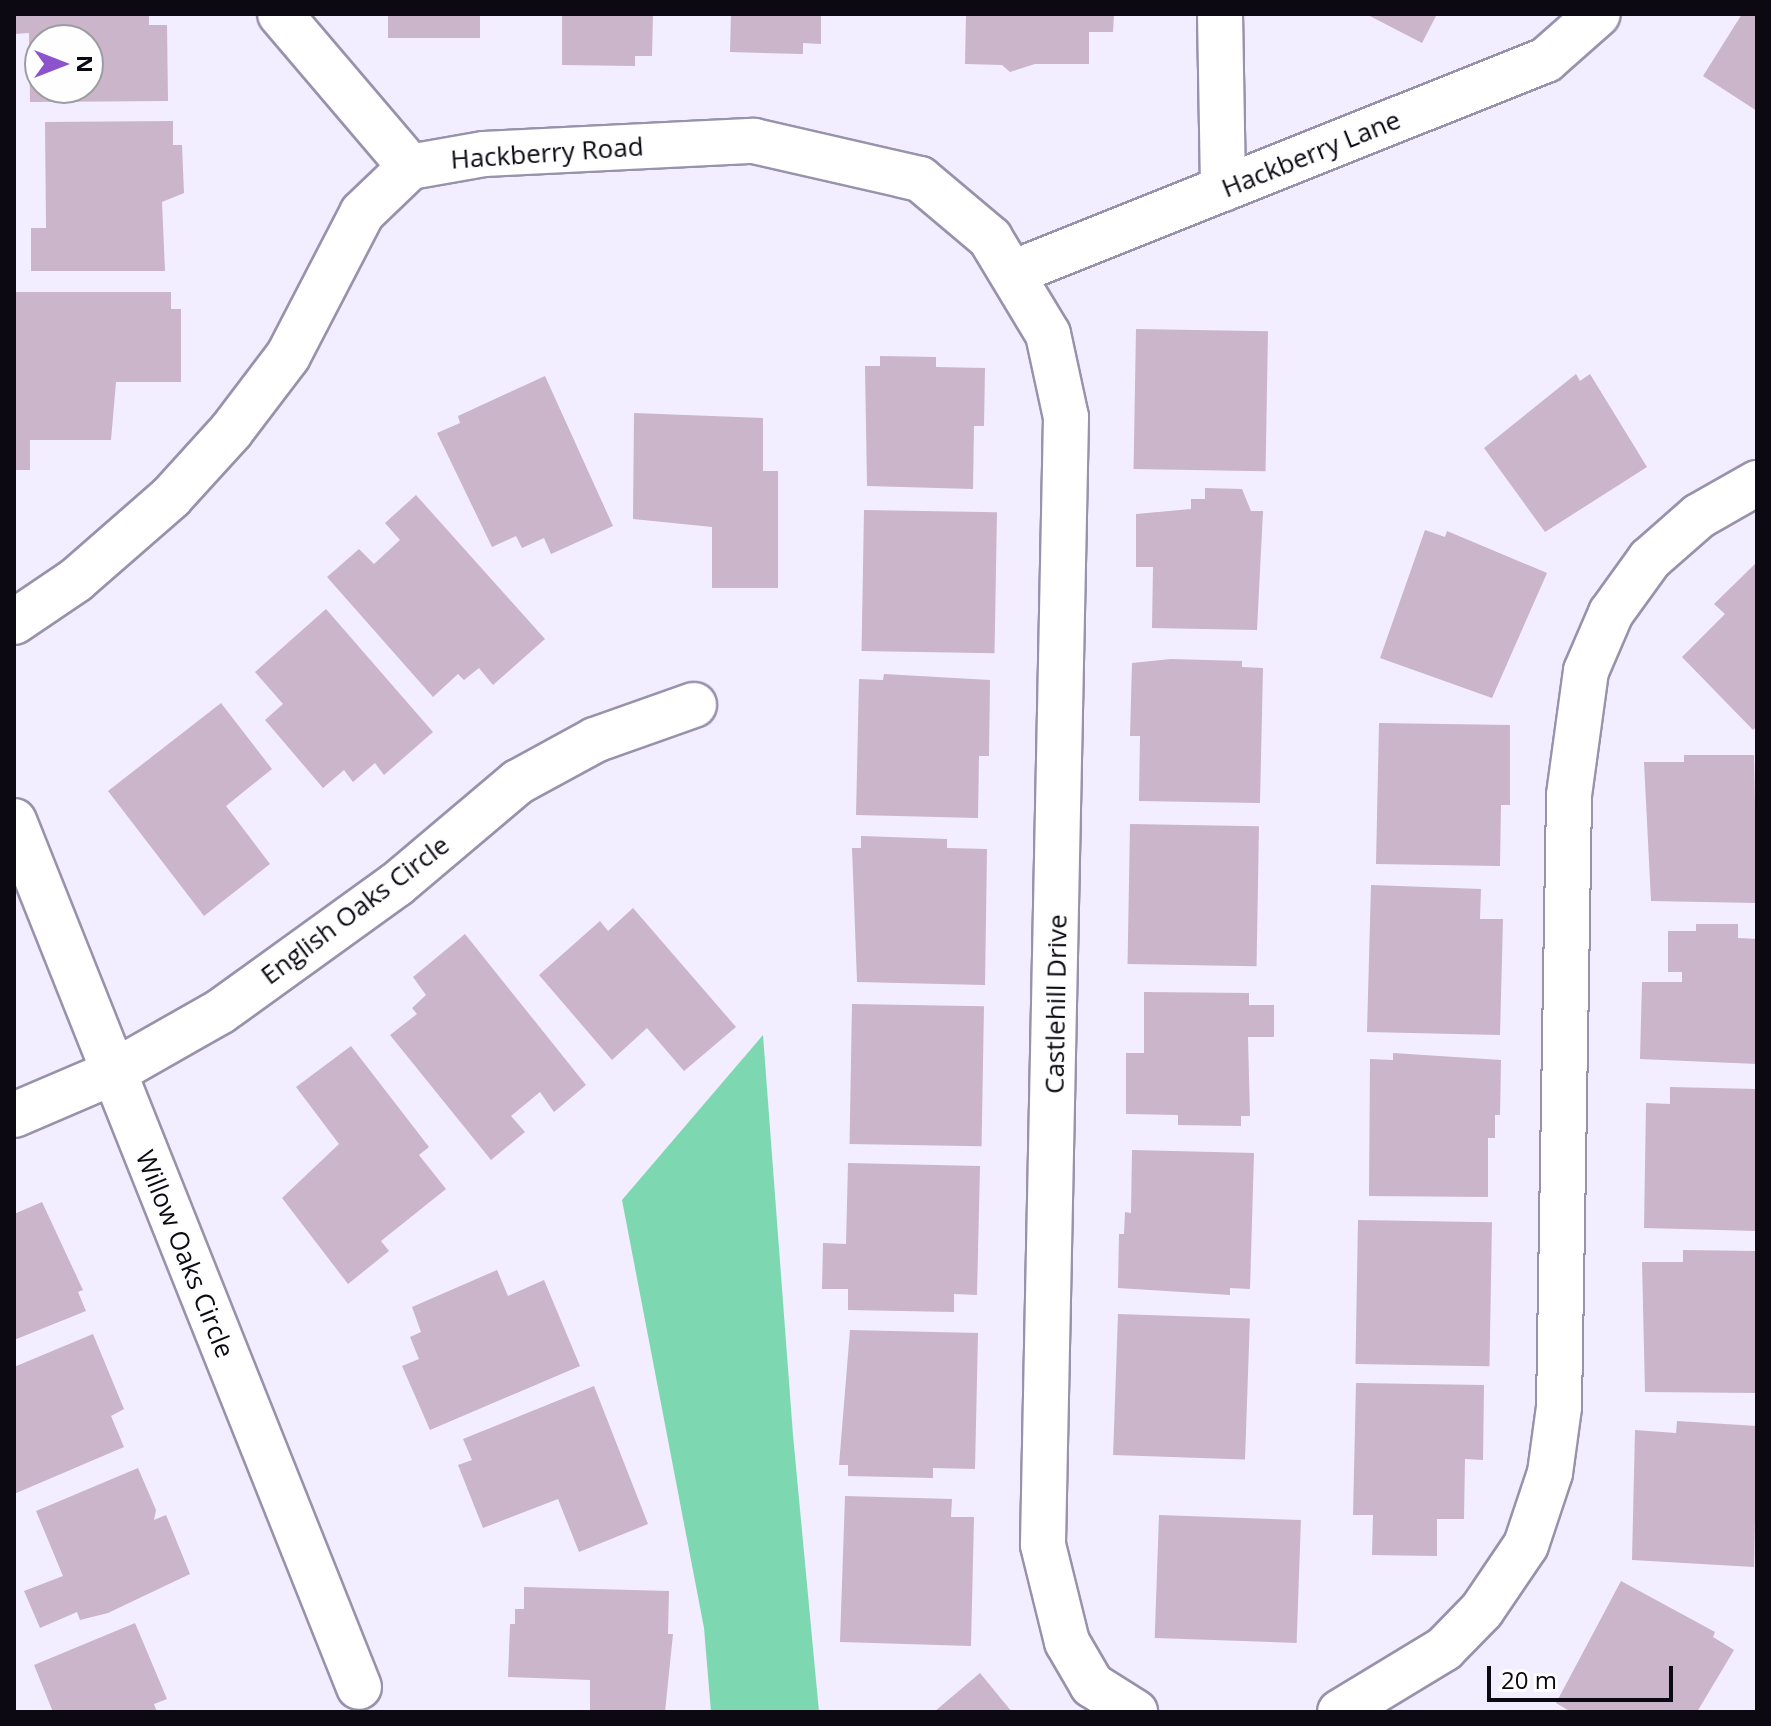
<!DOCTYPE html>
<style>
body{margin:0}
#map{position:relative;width:1771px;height:1726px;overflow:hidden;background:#f2eeff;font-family:"Open Sans",sans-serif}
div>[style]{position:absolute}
.forest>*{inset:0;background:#7dd7b0}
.building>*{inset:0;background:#cab5cb;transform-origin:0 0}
.roads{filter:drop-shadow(2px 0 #9992ac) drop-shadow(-2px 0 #9992ac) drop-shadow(0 2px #9992ac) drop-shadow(0 -2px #9992ac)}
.minor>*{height:44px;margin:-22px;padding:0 22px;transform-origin:22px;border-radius:22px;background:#fff}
span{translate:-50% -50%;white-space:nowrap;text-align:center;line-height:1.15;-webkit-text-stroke:6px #fefefe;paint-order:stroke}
.street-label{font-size:26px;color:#0c0912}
.frame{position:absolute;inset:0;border:16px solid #0c0912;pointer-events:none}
.north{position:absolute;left:24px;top:24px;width:80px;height:80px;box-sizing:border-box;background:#fefefe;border:2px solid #9d9ca0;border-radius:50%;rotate:90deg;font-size:22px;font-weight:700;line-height:32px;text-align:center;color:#0c0912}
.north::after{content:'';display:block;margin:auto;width:28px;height:36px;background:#8b54cc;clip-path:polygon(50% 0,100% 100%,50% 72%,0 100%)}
.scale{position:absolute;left:1487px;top:1666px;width:186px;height:36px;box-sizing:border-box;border:4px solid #0c0912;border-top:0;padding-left:10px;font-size:24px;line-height:28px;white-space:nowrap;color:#0c0912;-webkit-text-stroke:6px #fefefe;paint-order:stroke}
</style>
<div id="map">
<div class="forest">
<i style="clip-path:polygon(763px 1035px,793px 1435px,819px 1712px,711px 1712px,704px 1628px,622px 1200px)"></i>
</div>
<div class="building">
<i style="clip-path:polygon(evenodd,14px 14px,149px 14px,149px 25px,167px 25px,168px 101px,30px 102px,29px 33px,14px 34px,14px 14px,40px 40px,88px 40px,88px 88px,40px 88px,40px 40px)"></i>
<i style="left:388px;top:14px;width:92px;height:24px"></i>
<i style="clip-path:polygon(562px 14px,653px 14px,652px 56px,635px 56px,635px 66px,562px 65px)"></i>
<i style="clip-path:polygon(731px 14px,821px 14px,821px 44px,803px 43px,803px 54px,730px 52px)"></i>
<i style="clip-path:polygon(966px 14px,1114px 14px,1113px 32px,1089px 32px,1089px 64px,1035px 64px,1010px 72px,1002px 65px,965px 64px)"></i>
<i style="clip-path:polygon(1366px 14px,1437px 14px,1422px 43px)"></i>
<i style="clip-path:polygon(1742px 14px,1757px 14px,1757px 111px,1703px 76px)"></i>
<i style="clip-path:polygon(173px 121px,173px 145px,182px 145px,184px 193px,162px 202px,165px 271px,31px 271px,31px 228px,46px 228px,45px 122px)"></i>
<i style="clip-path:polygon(14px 292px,171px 292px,171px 309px,181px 309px,181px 382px,116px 382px,111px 440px,30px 440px,30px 470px,14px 470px)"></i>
<i style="left:1136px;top:329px;width:132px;height:140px;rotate:1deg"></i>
<i style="clip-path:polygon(880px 356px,936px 357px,936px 367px,985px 368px,984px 426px,974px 426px,973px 489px,867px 486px,865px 366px,880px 366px)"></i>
<i style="clip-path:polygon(1576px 374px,1580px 381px,1590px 374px,1647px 467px,1545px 532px,1484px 448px)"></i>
<i style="clip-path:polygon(545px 376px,613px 526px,551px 554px,544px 538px,522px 548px,516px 536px,492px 547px,437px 433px,460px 423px,458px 416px)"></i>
<i style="clip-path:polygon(634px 413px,763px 418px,763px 471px,778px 471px,778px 588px,712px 588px,712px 527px,633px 519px)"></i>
<i style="clip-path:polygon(1205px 488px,1242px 489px,1251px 511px,1263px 511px,1257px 630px,1152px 628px,1153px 567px,1136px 567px,1136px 514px,1191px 509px,1191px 499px,1205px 499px)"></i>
<i style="clip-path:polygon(416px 495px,545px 639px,493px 685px,479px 668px,464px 680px,458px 674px,433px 697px,327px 577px,359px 549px,374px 564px,400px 540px,385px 523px)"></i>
<i style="left:864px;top:510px;width:133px;height:141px;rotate:1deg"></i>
<i style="clip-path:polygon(1425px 530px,1445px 537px,1447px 531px,1547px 573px,1492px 698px,1380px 658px)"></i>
<i style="clip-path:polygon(1757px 562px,1757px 726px,1753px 730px,1682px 657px,1725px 614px,1714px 604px)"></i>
<i style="clip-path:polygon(326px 609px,433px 732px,384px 775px,375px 763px,353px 782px,344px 770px,323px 788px,265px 720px,283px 704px,255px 672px)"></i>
<i style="clip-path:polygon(1171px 659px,1242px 661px,1242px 667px,1263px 668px,1260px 803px,1139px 801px,1140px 736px,1130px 736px,1132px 663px)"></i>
<i style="clip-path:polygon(884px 674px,990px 680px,989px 756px,979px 756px,978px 818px,856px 815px,859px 679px,883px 680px)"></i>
<i style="clip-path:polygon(221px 703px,272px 769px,226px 806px,270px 864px,204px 916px,108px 791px)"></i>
<i style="clip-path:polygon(1379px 723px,1510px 725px,1510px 805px,1501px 805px,1500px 866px,1376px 864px)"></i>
<i style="clip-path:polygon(1684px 755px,1754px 755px,1757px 903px,1651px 901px,1644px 762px,1684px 762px)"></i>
<i style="left:1130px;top:824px;width:129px;height:140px;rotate:1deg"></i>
<i style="clip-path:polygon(861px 836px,947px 839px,947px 848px,987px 849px,985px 985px,857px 982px,852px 848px,861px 848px)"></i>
<i style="clip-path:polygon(1371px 885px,1481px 889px,1480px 919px,1503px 919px,1500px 1035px,1367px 1032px)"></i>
<i style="clip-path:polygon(633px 908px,736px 1027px,684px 1071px,647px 1028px,612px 1060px,539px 975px,600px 921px,608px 931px)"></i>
<i style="clip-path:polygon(1696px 924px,1738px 924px,1738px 938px,1757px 939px,1757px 1064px,1640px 1059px,1642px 982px,1682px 982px,1682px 972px,1668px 972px,1668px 931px,1696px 931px)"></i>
<i style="clip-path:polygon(465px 934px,586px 1085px,554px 1112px,540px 1092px,511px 1116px,525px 1132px,491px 1160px,390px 1035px,417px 1014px,412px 1008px,426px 995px,413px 977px)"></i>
<i style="clip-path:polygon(1144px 992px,1249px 993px,1249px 1005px,1274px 1005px,1274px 1037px,1248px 1037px,1250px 1116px,1241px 1116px,1241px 1126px,1178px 1125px,1178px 1115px,1126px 1114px,1126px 1053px,1144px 1053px)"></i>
<i style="left:852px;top:1004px;width:132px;height:140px;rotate:1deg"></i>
<i style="clip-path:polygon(351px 1046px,429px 1147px,419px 1155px,446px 1189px,381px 1241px,389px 1251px,348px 1284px,282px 1198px,339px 1144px,296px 1087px)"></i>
<i style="clip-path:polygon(1393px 1053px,1501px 1060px,1500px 1115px,1495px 1115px,1495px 1138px,1488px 1138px,1488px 1197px,1369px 1196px,1370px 1059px,1393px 1060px)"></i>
<i style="clip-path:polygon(1670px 1087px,1757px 1089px,1757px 1231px,1644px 1228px,1646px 1103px,1670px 1104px)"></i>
<i style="clip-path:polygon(1132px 1150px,1254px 1153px,1250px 1289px,1230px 1288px,1230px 1295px,1118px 1288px,1119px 1234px,1124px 1234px,1125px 1212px,1131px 1213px)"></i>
<i style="clip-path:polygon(848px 1163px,980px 1166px,977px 1295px,954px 1294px,954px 1312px,848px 1310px,848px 1289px,822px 1289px,823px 1243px,846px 1244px)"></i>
<i style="clip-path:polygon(42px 1202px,83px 1290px,78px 1292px,86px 1311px,14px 1340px,14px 1214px)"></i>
<i style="left:1358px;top:1220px;width:134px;height:144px;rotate:1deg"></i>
<i style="clip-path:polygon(1683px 1250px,1757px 1251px,1757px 1393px,1645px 1392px,1642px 1262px,1683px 1262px)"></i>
<i style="clip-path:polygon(497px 1270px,508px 1296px,544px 1280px,580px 1366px,430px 1430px,402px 1366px,419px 1359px,410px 1337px,421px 1332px,412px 1307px)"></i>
<i style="left:1118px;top:1314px;width:132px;height:141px;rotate:2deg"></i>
<i style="clip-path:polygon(850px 1330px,978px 1333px,975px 1469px,933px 1468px,933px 1478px,848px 1476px,848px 1465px,839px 1465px)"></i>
<i style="clip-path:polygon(93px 1334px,124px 1409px,111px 1416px,124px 1447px,14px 1494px,14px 1367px)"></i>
<i style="clip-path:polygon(1356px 1383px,1484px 1385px,1483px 1460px,1465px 1459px,1464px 1519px,1437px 1519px,1437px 1556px,1372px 1555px,1373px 1515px,1353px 1515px)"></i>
<i style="clip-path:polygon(594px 1386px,648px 1524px,579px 1552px,558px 1499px,483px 1528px,458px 1465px,472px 1460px,463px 1439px)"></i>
<i style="clip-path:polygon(1677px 1421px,1757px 1426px,1754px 1567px,1632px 1560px,1635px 1430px,1676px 1433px)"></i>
<i style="clip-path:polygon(138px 1468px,156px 1510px,154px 1520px,166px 1515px,190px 1574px,108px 1613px,80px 1620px,77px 1612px,40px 1628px,24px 1591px,63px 1576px,36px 1511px)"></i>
<i style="clip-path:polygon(845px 1496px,952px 1499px,951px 1517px,974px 1517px,971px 1646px,840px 1642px)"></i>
<i style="left:1159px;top:1515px;width:142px;height:123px;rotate:2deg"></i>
<i style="clip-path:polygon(1621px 1581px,1715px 1632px,1713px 1637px,1734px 1650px,1697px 1712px,1571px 1712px,1556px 1703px)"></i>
<i style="clip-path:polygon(524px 1587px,669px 1591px,668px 1634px,673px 1634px,665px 1712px,590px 1712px,590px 1680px,508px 1677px,510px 1624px,515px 1624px,515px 1609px,524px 1609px)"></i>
<i style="clip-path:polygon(135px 1623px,167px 1699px,154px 1704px,157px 1712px,53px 1712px,34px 1665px)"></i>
<i style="clip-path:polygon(980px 1673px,1012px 1712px,934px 1712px)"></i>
</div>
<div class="roads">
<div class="minor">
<i style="left:280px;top:14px;width:201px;rotate:49.6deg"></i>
<i style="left:1220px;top:14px;width:175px;rotate:89deg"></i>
<i style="left:1012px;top:273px;width:575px;rotate:-21.75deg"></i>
<i style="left:1546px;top:60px;width:69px;rotate:-41.5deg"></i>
<i style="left:14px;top:622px;width:75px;rotate:-34.1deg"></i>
<i style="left:76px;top:580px;width:126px;rotate:-41.1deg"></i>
<i style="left:171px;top:497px;width:89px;rotate:-47.7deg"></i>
<i style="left:231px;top:431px;width:94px;rotate:-52.8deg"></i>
<i style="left:288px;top:356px;width:161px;rotate:-62.6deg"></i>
<i style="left:362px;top:213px;width:66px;rotate:-43.8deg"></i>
<i style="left:410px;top:167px;width:75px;rotate:-10deg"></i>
<i style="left:484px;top:154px;width:270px;rotate:-2.8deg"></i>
<i style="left:754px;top:141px;width:170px;rotate:12.9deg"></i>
<i style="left:920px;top:179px;width:92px;rotate:40.1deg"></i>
<i style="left:990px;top:238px;width:112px;rotate:58.9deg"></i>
<i style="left:1048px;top:334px;width:85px;rotate:77.8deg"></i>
<i style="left:1066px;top:417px;width:1128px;rotate:91.17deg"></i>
<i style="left:1043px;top:1545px;width:100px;rotate:76.1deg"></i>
<i style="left:1067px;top:1642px;width:50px;rotate:59.8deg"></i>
<i style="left:1092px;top:1685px;width:51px;rotate:32.1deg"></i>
<i style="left:14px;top:821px;width:932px;rotate:68.28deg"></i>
<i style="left:14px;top:1115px;width:107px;rotate:-23.2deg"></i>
<i style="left:112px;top:1073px;width:125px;rotate:-29.6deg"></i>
<i style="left:221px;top:1011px;width:216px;rotate:-35.8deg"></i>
<i style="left:396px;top:885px;width:160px;rotate:-40.2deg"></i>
<i style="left:518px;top:782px;width:88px;rotate:-28.6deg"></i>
<i style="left:595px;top:740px;width:105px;rotate:-19.5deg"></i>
<i style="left:1340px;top:1712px;width:122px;rotate:-31.2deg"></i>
<i style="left:1444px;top:1649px;width:54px;rotate:-45.7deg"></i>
<i style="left:1482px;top:1610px;width:78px;rotate:-55.9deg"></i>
<i style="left:1526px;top:1545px;width:76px;rotate:-71.6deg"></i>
<i style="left:1550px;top:1473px;width:67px;rotate:-82.2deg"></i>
<i style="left:1559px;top:1407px;width:612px;rotate:-89.06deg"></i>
<i style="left:1569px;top:795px;width:125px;rotate:-82.2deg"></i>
<i style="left:1586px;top:671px;width:63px;rotate:-66.7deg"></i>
<i style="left:1611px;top:613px;width:67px;rotate:-54.2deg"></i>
<i style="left:1650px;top:559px;width:65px;rotate:-41.3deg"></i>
<i style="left:1699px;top:516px;width:67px;rotate:-29.6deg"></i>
</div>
</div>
<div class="street-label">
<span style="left:547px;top:153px;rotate:-4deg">Hackberry Road</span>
<span style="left:1311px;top:154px;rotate:-22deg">Hackberry Lane</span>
<span style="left:355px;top:910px;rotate:-37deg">English Oaks Circle</span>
<span style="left:1056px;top:1004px;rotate:-89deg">Castlehill Drive</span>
<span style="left:185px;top:1254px;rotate:68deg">Willow Oaks Circle</span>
</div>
<div class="frame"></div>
<div class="north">N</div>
<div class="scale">20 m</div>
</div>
